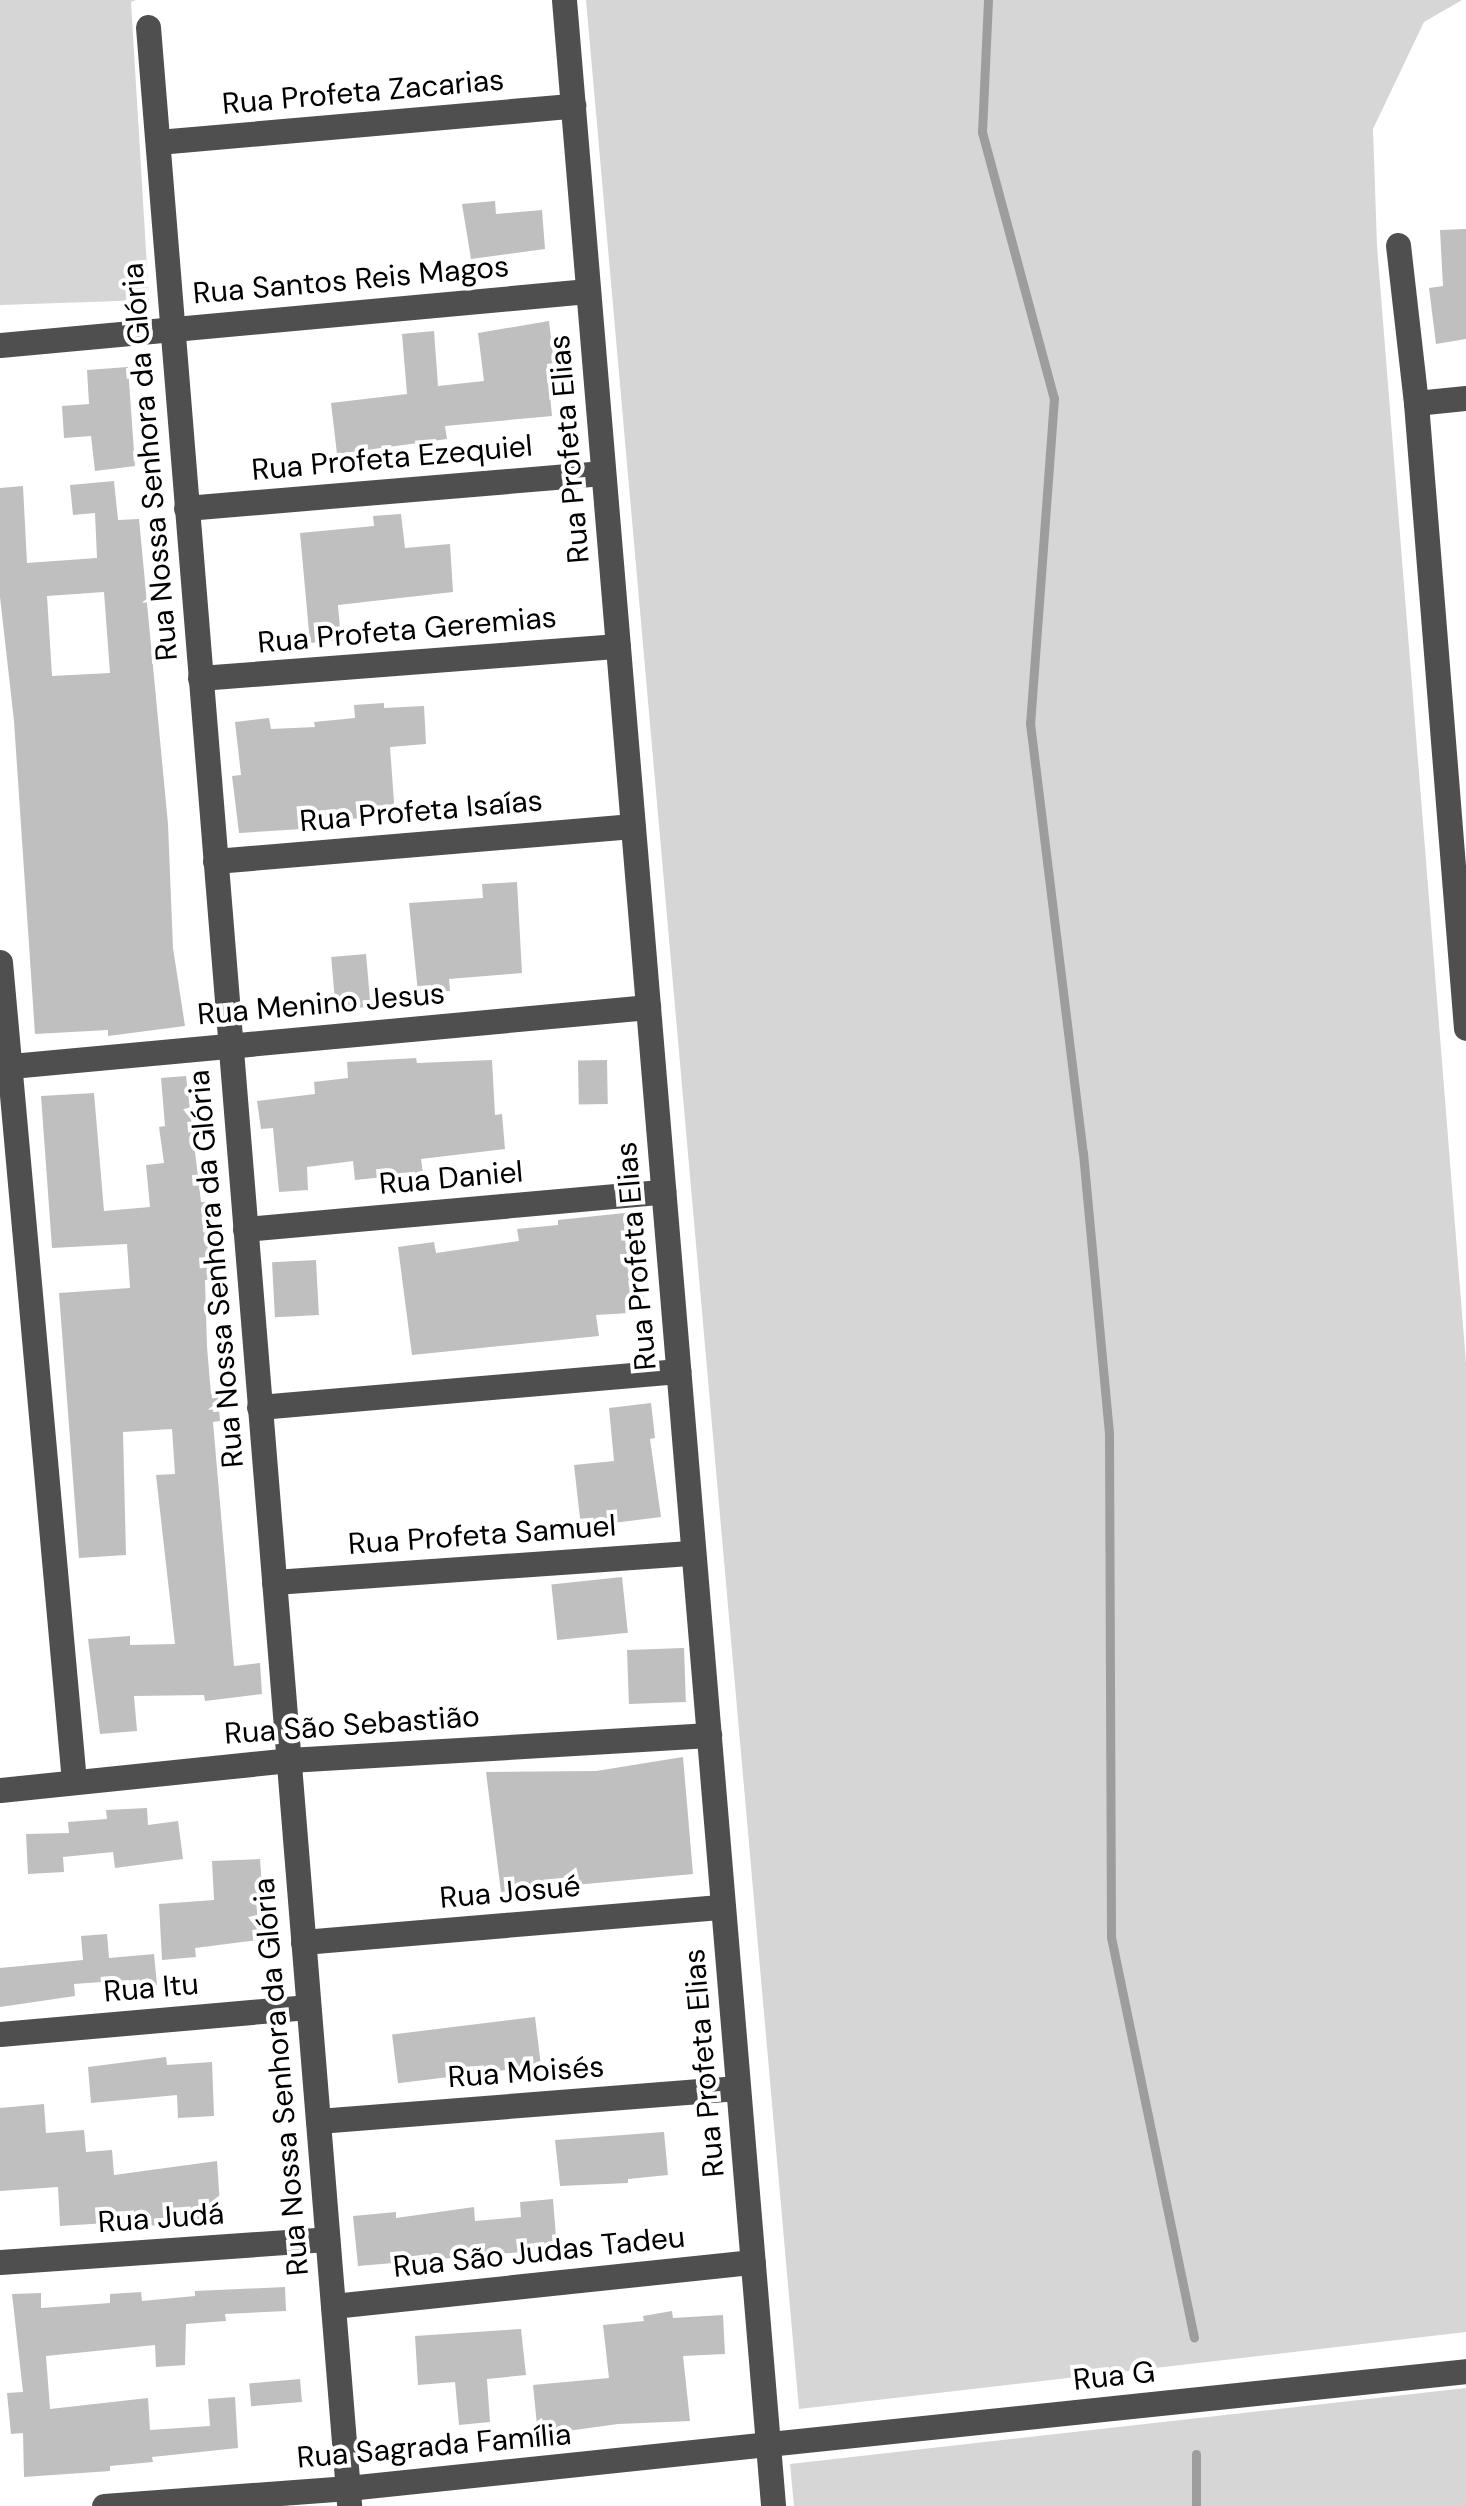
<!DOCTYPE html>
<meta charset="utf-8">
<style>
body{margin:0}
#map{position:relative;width:1466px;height:2506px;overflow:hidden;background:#fff;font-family:"DM Sans",sans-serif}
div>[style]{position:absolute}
.green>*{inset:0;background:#d6d6d6}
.stream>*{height:9px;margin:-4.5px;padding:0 4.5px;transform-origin:4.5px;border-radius:4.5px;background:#9d9d9d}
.building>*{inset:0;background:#bfbfbf;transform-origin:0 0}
.minor>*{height:25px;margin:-12.5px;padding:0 12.5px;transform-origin:12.5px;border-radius:12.5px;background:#4f4f4f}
span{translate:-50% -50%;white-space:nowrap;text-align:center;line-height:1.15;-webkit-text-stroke:8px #fff;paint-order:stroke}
.street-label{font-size:30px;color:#000}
</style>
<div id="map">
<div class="green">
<i style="clip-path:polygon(0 0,136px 0,131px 2px,149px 300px,0 305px)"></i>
<i style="clip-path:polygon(586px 0,1462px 0,1424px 22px,1373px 129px,1377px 246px,1466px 1363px,1466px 2332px,799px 2409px)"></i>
<i style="clip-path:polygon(1466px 2388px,1466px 2506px,794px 2506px,790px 2464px)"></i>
</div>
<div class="stream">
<i style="left:988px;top:0;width:132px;rotate:92.6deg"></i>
<i style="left:982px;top:132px;width:276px;rotate:74.9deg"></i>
<i style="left:1054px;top:398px;width:326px;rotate:94.2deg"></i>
<i style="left:1030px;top:723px;width:433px;rotate:83deg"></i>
<i style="left:1083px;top:1153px;width:283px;rotate:84.7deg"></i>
<i style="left:1109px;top:1435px;width:502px;rotate:89.77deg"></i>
<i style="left:1111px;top:1937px;width:409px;rotate:78.3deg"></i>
<i style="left:1196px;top:2506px;width:52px;rotate:-90deg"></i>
</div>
<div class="building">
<i style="clip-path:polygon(495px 201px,496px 214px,542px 210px,545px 249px,471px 259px,462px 204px)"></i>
<i style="clip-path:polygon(1466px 229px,1466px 339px,1436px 344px,1429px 288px,1443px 286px,1440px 230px)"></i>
<i style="clip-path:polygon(549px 321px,554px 363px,547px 364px,552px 416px,445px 426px,447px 439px,337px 454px,331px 403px,407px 394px,402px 334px,434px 331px,438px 386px,484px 381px,478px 333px)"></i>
<i style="clip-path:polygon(128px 367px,135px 466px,95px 471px,91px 436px,64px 438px,62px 406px,89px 404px,87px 370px)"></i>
<i style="clip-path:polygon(evenodd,114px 481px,118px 520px,139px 519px,168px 824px,173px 948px,185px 1026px,108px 1036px,108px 1030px,35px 1034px,14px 721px,0 597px,0 488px,23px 486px,27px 563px,97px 558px,95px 513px,73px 515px,70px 485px,114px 481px,104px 592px,110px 673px,52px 676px,47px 596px,104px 592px)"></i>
<i style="clip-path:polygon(401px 514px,405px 548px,450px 544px,453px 592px,338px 605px,341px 640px,310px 643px,300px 533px,374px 526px,373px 516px)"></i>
<i style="clip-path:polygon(384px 703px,384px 708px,424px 706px,426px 744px,390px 747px,395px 816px,317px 821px,318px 828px,239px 833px,232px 776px,241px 775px,235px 722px,269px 718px,271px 729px,315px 727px,314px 722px,355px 718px,354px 705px)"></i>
<i style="clip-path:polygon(517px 882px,522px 973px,449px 979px,450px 991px,418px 993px,409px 903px,483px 898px,482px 884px)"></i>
<i style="left:366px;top:954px;width:53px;height:35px;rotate:85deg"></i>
<i style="clip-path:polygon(416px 1058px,417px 1063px,492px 1060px,495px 1115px,502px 1114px,505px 1149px,421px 1159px,423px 1173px,355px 1180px,353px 1161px,307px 1167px,308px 1190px,279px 1192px,273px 1128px,261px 1129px,257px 1101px,315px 1094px,314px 1082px,348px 1078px,347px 1062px)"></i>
<i style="left:607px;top:1060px;width:44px;height:29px;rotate:89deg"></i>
<i style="clip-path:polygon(186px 1076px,201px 1202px,211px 1202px,215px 1241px,218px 1279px,205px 1280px,207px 1347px,211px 1394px,218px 1394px,220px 1421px,213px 1422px,234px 1666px,260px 1663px,262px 1694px,205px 1701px,204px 1695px,134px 1696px,137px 1731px,100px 1734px,88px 1639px,130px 1636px,130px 1645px,175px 1644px,156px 1475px,175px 1474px,172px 1429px,123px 1432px,126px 1555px,79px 1558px,59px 1293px,130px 1288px,127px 1244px,52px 1248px,41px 1096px,94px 1093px,104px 1211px,150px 1207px,146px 1165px,164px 1163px,159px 1127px,165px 1126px,161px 1078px)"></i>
<i style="clip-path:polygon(634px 1212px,646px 1312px,596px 1315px,599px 1336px,412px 1355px,398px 1247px,434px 1242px,436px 1253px,519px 1241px,517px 1229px,558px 1225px,558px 1220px)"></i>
<i style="left:316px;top:1260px;width:55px;height:44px;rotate:87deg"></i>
<i style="clip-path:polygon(651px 1403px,655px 1438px,650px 1439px,661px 1517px,581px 1527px,574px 1465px,614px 1461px,609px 1408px)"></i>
<i style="left:622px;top:1577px;width:56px;height:71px;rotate:84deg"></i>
<i style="left:684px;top:1648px;width:54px;height:57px;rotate:88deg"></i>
<i style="clip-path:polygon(683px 1757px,693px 1874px,501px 1892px,486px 1772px,596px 1771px)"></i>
<i style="clip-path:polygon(147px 1808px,148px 1825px,178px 1821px,183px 1859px,115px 1868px,113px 1852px,63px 1857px,64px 1872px,28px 1874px,26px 1834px,69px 1833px,68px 1822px,107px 1819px,106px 1810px)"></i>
<i style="clip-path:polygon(260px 1859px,266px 1939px,195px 1948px,196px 1957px,162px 1960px,159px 1904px,214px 1900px,212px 1861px)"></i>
<i style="clip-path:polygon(107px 1934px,109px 1958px,154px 1954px,157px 1985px,129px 1987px,129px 1980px,74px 1984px,75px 1996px,0 2007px,0 1968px,83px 1960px,81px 1936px)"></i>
<i style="left:535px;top:2017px;width:49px;height:144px;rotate:83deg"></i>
<i style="clip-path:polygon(166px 2057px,167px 2065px,212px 2062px,214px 2116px,178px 2118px,177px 2095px,91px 2103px,88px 2067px)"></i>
<i style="clip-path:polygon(44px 2104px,46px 2133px,84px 2130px,86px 2152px,112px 2150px,114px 2175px,217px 2161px,221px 2219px,166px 2223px,108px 2234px,107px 2223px,60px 2226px,58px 2187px,0 2191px,0 2108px)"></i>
<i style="clip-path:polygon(664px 2132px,668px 2175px,628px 2179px,628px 2183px,560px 2186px,555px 2140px)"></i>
<i style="clip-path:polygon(553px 2199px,557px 2249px,358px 2266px,353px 2216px,396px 2212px,396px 2218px,474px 2207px,475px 2221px,521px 2217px,520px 2202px)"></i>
<i style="clip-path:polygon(285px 2287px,286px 2311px,225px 2314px,226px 2321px,186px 2324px,185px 2365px,156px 2367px,155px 2345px,46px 2356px,50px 2409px,148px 2398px,150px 2430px,210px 2426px,208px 2399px,235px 2397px,238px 2448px,152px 2457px,153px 2462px,110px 2466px,110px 2471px,24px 2477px,23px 2433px,11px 2434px,7px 2393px,23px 2392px,12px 2294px,41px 2293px,41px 2308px,110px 2303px,110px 2294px,141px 2292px,142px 2301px,195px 2296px,195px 2291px)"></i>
<i style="clip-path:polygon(672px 2311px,673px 2318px,723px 2315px,725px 2354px,683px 2356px,690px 2421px,618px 2424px,538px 2435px,533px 2385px,609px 2378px,603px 2325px,644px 2321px,643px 2316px)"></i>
<i style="clip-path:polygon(521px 2329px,526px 2375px,487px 2379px,490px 2422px,459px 2425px,455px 2382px,418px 2385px,415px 2336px)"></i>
<i style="left:300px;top:2379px;width:23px;height:51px;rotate:85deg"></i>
</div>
<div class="minor">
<i style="left:564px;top:0;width:2515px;rotate:85.23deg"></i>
<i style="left:148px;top:27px;width:2487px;rotate:85.36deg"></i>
<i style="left:158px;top:142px;width:417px;rotate:-5deg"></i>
<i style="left:1398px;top:245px;width:159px;rotate:83.5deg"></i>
<i style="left:1416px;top:403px;width:627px;rotate:85.43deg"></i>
<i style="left:0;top:345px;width:590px;rotate:-5.25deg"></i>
<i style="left:1416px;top:403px;width:50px;rotate:-5.7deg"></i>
<i style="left:186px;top:508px;width:418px;rotate:-4.8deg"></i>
<i style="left:200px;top:678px;width:419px;rotate:-4.4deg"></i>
<i style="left:215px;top:861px;width:419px;rotate:-4.8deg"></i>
<i style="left:0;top:962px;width:822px;rotate:84.84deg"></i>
<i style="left:0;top:1067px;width:651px;rotate:-5.29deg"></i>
<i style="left:245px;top:1229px;width:420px;rotate:-5.1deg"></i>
<i style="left:259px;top:1407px;width:421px;rotate:-4.9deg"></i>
<i style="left:274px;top:1582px;width:420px;rotate:-4deg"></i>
<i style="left:0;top:1790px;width:291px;rotate:-5.9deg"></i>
<i style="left:289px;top:1760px;width:421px;rotate:-3.4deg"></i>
<i style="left:303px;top:1942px;width:421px;rotate:-4.8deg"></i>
<i style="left:0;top:2034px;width:309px;rotate:-5deg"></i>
<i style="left:318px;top:2121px;width:421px;rotate:-4.5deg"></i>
<i style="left:0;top:2262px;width:328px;rotate:-4deg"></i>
<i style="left:333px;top:2306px;width:422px;rotate:-6deg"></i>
<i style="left:104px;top:2506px;width:245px;rotate:-4.2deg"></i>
<i style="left:348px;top:2488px;width:1124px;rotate:-5.97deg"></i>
</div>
<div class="street-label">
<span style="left:363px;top:92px;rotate:-5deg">Rua Profeta Zacarias</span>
<span style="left:351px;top:280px;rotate:-5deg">Rua Santos Reis Magos</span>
<span style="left:569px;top:449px;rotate:-95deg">Rua Profeta Elias</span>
<span style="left:392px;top:458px;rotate:-5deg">Rua Profeta Ezequiel</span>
<span style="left:150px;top:462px;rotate:-95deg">Rua Nossa Senhora da Glória</span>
<span style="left:407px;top:630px;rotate:-5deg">Rua Profeta Geremias</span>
<span style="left:421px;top:811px;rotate:-5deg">Rua Profeta Isaías</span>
<span style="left:321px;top:1004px;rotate:-5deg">Rua Menino Jesus</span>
<span style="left:451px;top:1178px;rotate:-5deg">Rua Daniel</span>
<span style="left:636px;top:1256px;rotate:-95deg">Rua Profeta Elias</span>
<span style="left:216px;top:1269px;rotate:-95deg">Rua Nossa Senhora da Glória</span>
<span style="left:482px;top:1535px;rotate:-4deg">Rua Profeta Samuel</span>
<span style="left:352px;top:1725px;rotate:-4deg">Rua São Sebastião</span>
<span style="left:510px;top:1892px;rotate:-5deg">Rua Josué</span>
<span style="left:151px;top:1988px;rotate:-5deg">Rua Itu</span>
<span style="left:704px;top:2063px;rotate:-95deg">Rua Profeta Elias</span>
<span style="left:526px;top:2072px;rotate:-4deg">Rua Moisés</span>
<span style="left:281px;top:2077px;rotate:-95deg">Rua Nossa Senhora da Glória</span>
<span style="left:161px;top:2218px;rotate:-4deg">Rua Judá</span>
<span style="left:539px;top:2252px;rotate:-6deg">Rua São Judas Tadeu</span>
<span style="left:1114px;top:2376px;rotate:-6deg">Rua G</span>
<span style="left:434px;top:2446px;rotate:-5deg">Rua Sagrada Família</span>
</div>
</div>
